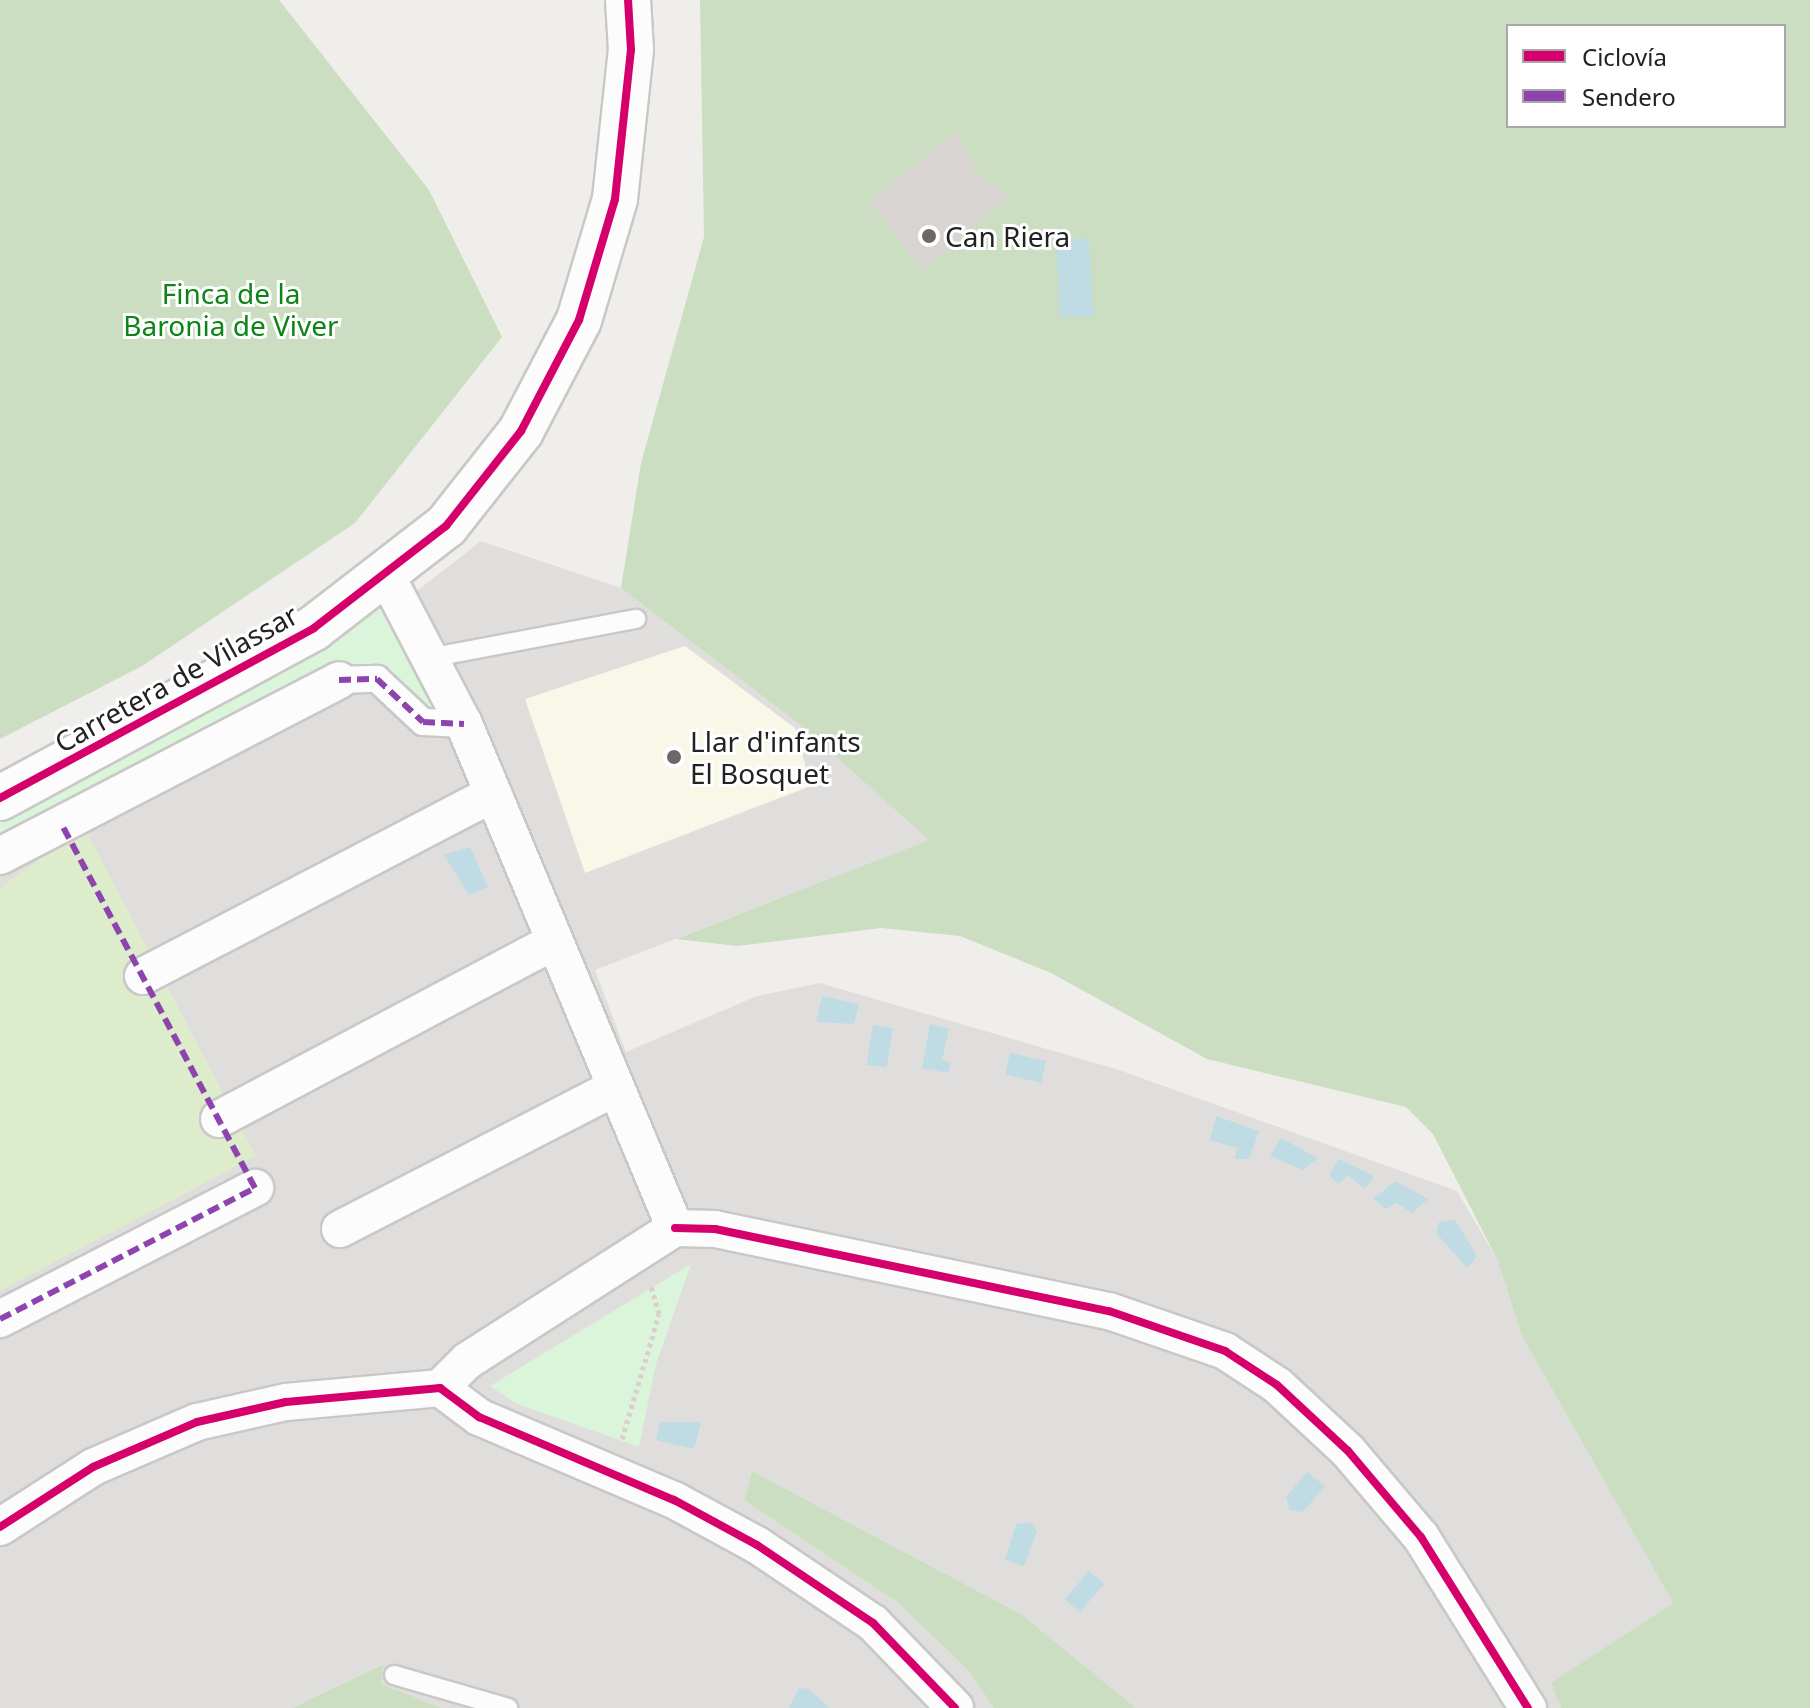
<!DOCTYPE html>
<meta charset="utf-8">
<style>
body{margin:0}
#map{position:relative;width:1810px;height:1708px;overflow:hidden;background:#f0eeeb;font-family:"Noto Sans",sans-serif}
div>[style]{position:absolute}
.residential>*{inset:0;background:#dfdedc}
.education>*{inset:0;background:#f8f7e8}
.grass>*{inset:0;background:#ddeccb}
.forest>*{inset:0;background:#cbdec1}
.park>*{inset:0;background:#daf5da}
.parking>*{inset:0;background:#e0dfde}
.water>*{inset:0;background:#bfdbe3;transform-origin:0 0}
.building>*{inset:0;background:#d7d4d2}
.path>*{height:5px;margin-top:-2.5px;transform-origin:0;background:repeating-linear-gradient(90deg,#dccecd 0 4px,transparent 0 8px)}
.roads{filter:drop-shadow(2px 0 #c9c8c7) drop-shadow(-2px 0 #c9c8c7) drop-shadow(0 2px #c9c8c7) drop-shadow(0 -2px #c9c8c7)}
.service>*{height:18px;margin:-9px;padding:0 9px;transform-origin:9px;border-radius:9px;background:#fdfcfc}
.pedestrian>*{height:26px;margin:-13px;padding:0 13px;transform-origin:13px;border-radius:13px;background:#fdfcfc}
.minor>*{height:36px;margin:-18px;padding:0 18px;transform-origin:18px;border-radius:18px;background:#fdfcfc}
.tertiary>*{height:44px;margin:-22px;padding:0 22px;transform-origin:22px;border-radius:22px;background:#fdfcfc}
.quiet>*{height:6px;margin-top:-3px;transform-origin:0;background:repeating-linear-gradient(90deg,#8e44ad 0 12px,transparent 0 18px)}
.cycleway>*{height:8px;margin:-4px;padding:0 4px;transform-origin:4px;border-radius:4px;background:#d6006c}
.dots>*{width:22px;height:22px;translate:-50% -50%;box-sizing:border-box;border:4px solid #fff;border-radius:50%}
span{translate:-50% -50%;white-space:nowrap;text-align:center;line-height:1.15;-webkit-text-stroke:6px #fff;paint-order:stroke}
.poi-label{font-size:28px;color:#222}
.left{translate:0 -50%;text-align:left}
.park-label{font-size:28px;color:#0c8416}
.street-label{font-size:28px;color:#222}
.legend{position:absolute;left:1506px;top:24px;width:280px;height:104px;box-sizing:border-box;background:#fff;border:2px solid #a7a7a7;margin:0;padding:10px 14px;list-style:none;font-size:24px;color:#222}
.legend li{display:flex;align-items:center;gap:16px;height:40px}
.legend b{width:40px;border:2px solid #a7a7a7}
</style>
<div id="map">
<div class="residential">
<i style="clip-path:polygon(481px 541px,621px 588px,803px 727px,930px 840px,595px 970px,626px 1052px,757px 996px,820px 983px,1119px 1070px,1457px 1191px,1497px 1259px,1522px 1336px,1673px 1603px,1552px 1683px,1561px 1708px,1136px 1708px,1021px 1614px,752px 1471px,744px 1500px,897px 1602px,968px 1670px,994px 1708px,442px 1708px,380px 1684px,382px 1664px,292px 1708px,0 1708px,0 830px,340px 651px)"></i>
</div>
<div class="education">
<i style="clip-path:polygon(685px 646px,795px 728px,811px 786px,585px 873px,525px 699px)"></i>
</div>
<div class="grass">
<i style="clip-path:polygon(84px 827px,256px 1156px,0 1291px,0 888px)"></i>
</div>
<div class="forest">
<i style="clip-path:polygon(0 0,279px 0,429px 190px,502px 337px,355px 523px,142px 666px,0 739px)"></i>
<i style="clip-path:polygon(evenodd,700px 0,1810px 0,1810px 1708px,1561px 1708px,1551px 1683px,1673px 1603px,1522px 1336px,1497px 1259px,1433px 1134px,1406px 1107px,1207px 1059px,1051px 973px,960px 936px,881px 928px,737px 946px,676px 939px,929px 840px,803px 727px,621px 588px,641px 463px,704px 237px,700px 0,1508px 26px,1784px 26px,1784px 126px,1508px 126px,1508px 26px)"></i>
<i style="clip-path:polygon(752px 1471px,1021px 1614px,1136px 1708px,994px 1708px,968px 1670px,897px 1602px,744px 1500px)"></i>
<i style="clip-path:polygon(383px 1664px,381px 1684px,442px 1708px,292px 1708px)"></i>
</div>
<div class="park">
<i style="clip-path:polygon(385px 584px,464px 724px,423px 722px,377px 679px,0 856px,0 803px)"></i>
<i style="clip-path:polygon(691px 1264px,656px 1364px,639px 1447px,515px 1403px,490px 1386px)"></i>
</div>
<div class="parking">
<i style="clip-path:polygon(618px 590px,681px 641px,503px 701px,454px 643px)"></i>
</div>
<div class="water">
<i style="left:1089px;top:238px;width:78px;height:33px;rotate:87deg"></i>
<i style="clip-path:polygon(470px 847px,488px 887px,469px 895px,444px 855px)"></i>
<i style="clip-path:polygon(822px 996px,859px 1004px,854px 1024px,816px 1022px)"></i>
<i style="clip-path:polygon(930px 1024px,949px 1029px,942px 1060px,951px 1063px,948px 1073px,922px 1068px)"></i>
<i style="left:873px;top:1025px;width:20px;height:40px;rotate:9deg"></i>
<i style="left:1010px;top:1053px;width:37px;height:22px;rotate:13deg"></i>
<i style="clip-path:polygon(1216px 1116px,1259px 1131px,1249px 1159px,1235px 1159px,1237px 1148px,1210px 1140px)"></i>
<i style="clip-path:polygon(1281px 1138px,1318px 1158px,1303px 1170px,1270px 1156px)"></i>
<i style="clip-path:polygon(1339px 1159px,1374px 1176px,1365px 1189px,1347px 1175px,1339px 1184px,1329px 1176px)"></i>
<i style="clip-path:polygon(1395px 1181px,1428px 1199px,1412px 1213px,1397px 1203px,1386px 1209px,1373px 1199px)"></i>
<i style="clip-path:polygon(1455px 1220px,1477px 1256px,1467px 1268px,1436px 1233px,1439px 1222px)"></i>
<i style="clip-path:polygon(660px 1422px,701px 1422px,694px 1449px,656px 1440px)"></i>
<i style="clip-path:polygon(1307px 1472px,1325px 1486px,1303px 1512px,1290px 1510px,1286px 1497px)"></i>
<i style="clip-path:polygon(1016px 1524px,1030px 1522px,1037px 1531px,1024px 1566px,1005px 1560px)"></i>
<i style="left:1089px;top:1571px;width:20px;height:37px;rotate:41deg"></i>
<i style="clip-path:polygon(799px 1688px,808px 1689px,830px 1708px,789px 1708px)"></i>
</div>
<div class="building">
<i style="clip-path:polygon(956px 132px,977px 172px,1009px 197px,922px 271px,869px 201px)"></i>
</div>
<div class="path">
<i style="left:622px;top:1439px;width:130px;rotate:-73.5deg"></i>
<i style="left:659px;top:1314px;width:32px;rotate:-106deg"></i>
</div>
<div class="roads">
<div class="service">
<i style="left:429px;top:658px;width:211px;rotate:-10.7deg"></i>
<i style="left:394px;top:1675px;width:119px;rotate:16.1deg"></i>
</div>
<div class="pedestrian">
<i style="left:339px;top:680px;width:38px;rotate:-2deg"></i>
<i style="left:377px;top:679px;width:63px;rotate:43.1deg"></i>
<i style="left:423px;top:722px;width:41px;rotate:2.8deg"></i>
</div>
<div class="minor">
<i style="left:386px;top:575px;width:168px;rotate:62.4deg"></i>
<i style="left:464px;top:724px;width:546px;rotate:67.28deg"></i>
<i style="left:0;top:856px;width:382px;rotate:-27.4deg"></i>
<i style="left:143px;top:976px;width:394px;rotate:-27.5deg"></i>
<i style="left:219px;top:1119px;width:379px;rotate:-27.9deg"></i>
<i style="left:675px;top:1228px;width:40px;rotate:1.4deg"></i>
<i style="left:715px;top:1229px;width:402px;rotate:11.8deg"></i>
<i style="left:1109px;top:1311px;width:123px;rotate:19deg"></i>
<i style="left:1225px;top:1351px;width:62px;rotate:33.2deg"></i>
<i style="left:1277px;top:1385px;width:97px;rotate:42.9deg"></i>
<i style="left:1348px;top:1451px;width:113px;rotate:49.7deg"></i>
<i style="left:1421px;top:1537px;width:202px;rotate:58deg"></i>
<i style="left:340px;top:1229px;width:306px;rotate:-27.2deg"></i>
<i style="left:0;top:1319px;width:287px;rotate:-27.2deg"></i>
<i style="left:440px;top:1388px;width:38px;rotate:-45deg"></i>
<i style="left:467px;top:1361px;width:247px;rotate:-32.6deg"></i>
<i style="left:0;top:1527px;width:111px;rotate:-32.8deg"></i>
<i style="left:93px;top:1467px;width:113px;rotate:-23.4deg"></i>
<i style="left:197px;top:1422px;width:91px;rotate:-12.7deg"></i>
<i style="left:286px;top:1402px;width:155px;rotate:-5.2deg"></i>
<i style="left:440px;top:1388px;width:49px;rotate:36.6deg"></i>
<i style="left:479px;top:1417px;width:212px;rotate:23.1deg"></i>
<i style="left:674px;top:1500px;width:94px;rotate:28.5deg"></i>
<i style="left:757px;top:1545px;width:140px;rotate:33.9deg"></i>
<i style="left:873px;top:1623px;width:118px;rotate:46deg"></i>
</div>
<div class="tertiary">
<i style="left:0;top:798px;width:357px;rotate:-28.4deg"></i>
<i style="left:314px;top:628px;width:167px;rotate:-37.7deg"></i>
<i style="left:446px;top:526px;width:121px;rotate:-51.7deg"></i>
<i style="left:521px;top:431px;width:125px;rotate:-62.4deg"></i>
<i style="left:579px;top:320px;width:126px;rotate:-73.4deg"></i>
<i style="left:615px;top:199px;width:150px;rotate:-83.9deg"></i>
<i style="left:631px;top:50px;width:50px;rotate:-93.4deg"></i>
</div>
</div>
<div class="quiet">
<i style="left:339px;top:680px;width:38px;rotate:-2deg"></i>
<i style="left:377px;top:679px;width:63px;rotate:43.1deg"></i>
<i style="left:423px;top:722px;width:41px;rotate:2.8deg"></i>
<i style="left:0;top:1319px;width:287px;rotate:-27.2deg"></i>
<i style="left:255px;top:1188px;width:413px;rotate:-118deg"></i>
</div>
<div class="cycleway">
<i style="left:0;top:798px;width:357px;rotate:-28.4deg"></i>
<i style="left:314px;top:628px;width:167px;rotate:-37.7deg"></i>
<i style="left:446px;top:526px;width:121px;rotate:-51.7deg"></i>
<i style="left:521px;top:431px;width:125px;rotate:-62.4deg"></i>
<i style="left:579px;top:320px;width:126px;rotate:-73.4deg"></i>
<i style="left:615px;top:199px;width:150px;rotate:-83.9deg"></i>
<i style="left:631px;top:50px;width:50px;rotate:-93.4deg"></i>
<i style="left:675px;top:1228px;width:40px;rotate:1.4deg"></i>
<i style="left:715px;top:1229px;width:402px;rotate:11.8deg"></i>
<i style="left:1109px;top:1311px;width:123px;rotate:19deg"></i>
<i style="left:1225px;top:1351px;width:62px;rotate:33.2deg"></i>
<i style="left:1277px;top:1385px;width:97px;rotate:42.9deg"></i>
<i style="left:1348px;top:1451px;width:113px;rotate:49.7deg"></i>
<i style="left:1421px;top:1537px;width:202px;rotate:58deg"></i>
<i style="left:0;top:1527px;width:111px;rotate:-32.8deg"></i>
<i style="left:93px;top:1467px;width:113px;rotate:-23.4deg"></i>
<i style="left:197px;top:1422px;width:91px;rotate:-12.7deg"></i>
<i style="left:286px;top:1402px;width:155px;rotate:-5.2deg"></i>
<i style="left:440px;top:1388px;width:49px;rotate:36.6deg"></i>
<i style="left:479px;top:1417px;width:212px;rotate:23.1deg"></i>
<i style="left:674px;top:1500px;width:94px;rotate:28.5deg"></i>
<i style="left:757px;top:1545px;width:140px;rotate:33.9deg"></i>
<i style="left:873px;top:1623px;width:118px;rotate:46deg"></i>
</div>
<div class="dots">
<i style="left:929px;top:236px;background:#6a6968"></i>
<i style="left:674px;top:757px;background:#6a6968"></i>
</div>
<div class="poi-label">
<span class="left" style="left:945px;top:236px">Can Riera</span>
<span class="left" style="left:690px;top:757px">Llar d'infants<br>El Bosquet</span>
</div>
<div class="park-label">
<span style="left:231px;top:309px">Finca de la<br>Baronia de Viver</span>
</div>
<div class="street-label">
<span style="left:176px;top:678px;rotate:-29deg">Carretera de Vilassar</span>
</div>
<ul class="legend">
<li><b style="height:10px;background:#d6006c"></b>Ciclovía</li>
<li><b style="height:10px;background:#8e44ad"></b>Sendero</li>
</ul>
</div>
